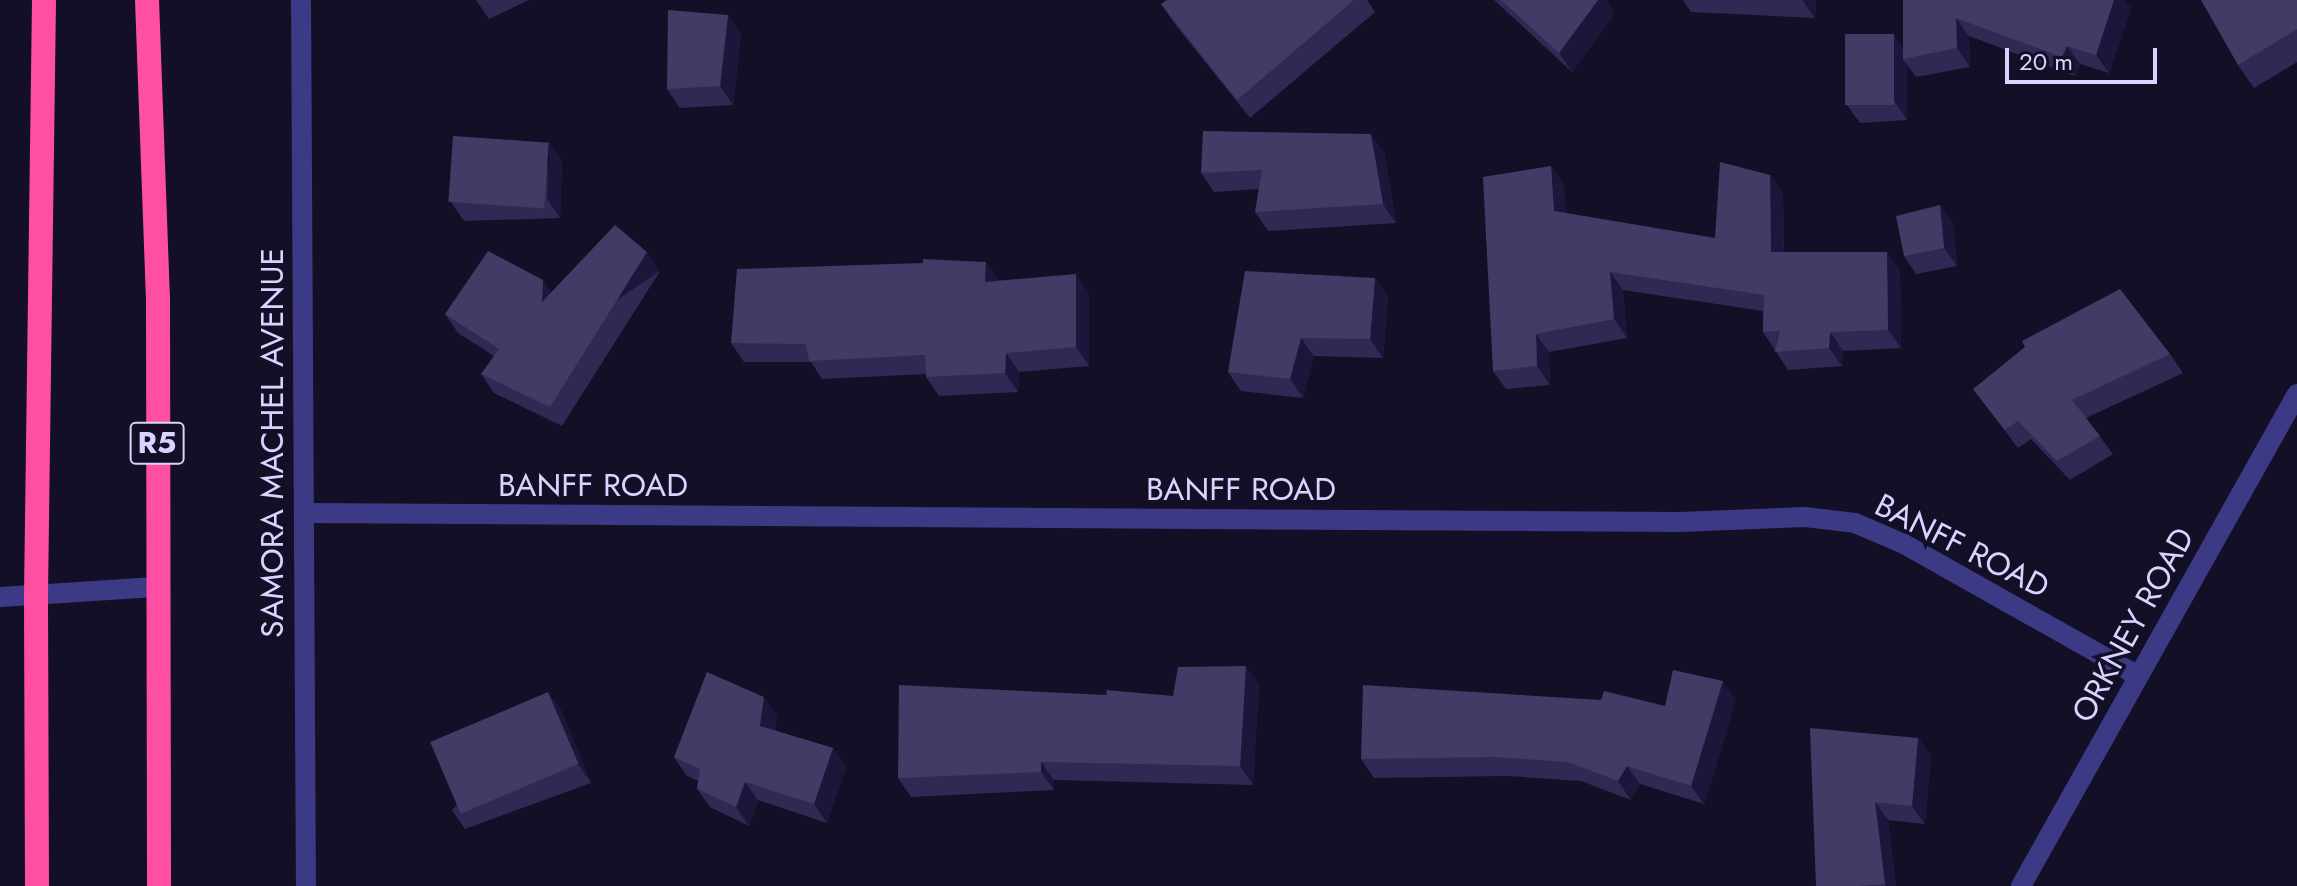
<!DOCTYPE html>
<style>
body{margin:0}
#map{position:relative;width:2297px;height:886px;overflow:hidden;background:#130f26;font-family:Jost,sans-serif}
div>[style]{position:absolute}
.minor>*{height:20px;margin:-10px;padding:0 10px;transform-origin:10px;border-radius:10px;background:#3d3a85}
.highway>*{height:24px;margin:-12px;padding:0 12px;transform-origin:12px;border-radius:12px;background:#ff4fa3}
.wall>*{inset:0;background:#312854}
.shaded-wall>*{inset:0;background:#1d163a;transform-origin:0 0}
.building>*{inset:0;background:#433a66;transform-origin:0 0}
span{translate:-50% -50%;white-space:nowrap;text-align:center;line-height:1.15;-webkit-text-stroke:7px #130f26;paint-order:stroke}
.shield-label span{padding:2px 6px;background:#130f26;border:2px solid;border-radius:6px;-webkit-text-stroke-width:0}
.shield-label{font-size:30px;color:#d9d4ff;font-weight:700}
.street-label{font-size:32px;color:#d9d4ff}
.scale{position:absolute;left:2005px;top:48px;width:152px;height:36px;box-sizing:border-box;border:4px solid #d9d4ff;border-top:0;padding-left:10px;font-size:24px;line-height:28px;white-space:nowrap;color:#d9d4ff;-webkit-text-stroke:6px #130f26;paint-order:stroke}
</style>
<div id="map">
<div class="minor">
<i style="left:301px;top:0;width:886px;rotate:89.68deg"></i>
<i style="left:305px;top:513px;width:1375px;rotate:0.38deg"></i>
<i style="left:1680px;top:522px;width:125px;rotate:-2.3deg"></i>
<i style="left:1805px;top:517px;width:50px;rotate:6.8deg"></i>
<i style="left:1855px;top:523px;width:53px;rotate:23.2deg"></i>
<i style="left:1904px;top:544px;width:269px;rotate:29.4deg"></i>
<i style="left:0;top:597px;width:156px;rotate:-3.7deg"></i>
<i style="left:2021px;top:886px;width:564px;rotate:-60.71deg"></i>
</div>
<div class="highway">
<i style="left:147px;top:0;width:297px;rotate:87.9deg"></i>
<i style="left:158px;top:297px;width:589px;rotate:89.9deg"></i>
<i style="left:37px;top:886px;width:291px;rotate:-90.2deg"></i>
<i style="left:36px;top:595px;width:595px;rotate:-89.23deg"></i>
</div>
<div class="wall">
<i style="clip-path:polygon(476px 0,529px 0,489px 19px)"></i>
<i style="clip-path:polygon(1167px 0,1367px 0,1375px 12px,1250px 118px,1174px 23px,1161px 4px)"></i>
<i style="clip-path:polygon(1494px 0,1606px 0,1615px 13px,1572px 72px)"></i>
<i style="clip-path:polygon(1683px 0,1816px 0,1815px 18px,1691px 12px)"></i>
<i style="clip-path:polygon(1903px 0,2131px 8px,2109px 73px,2080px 64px,2075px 76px,1969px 36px,1970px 67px,1916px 77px,1907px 65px,1907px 120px,1860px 123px,1847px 105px,1903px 47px)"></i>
<i style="clip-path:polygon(2297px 0,2297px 62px,2254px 88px,2238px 65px)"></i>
<i style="clip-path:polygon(728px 15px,741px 34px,733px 105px,680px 108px,667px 89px)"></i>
<i style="clip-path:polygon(1384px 152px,1396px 223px,1268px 231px,1255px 212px,1259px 189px,1214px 192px,1201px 173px)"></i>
<i style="clip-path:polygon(562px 161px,560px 218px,464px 221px,451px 202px)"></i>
<i style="clip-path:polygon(1551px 166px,1564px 184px,1565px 213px,1715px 238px,1770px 175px,1783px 193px,1784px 252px,1900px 270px,1901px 348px,1843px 351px,1842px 366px,1788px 370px,1763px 332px,1763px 311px,1623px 290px,1627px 338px,1549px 352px,1550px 385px,1506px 389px,1493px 371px)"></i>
<i style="clip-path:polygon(1940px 205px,1953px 224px,1957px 266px,1916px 274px,1904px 256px)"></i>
<i style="clip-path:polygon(660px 271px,562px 426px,494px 393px,481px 374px,494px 356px,458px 333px,445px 314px,543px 280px,551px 292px)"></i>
<i style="clip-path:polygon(1375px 278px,1388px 297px,1383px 358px,1314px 356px,1303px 398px,1241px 391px,1228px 372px)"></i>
<i style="clip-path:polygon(999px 280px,1089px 293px,1089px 366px,1019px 372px,1018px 392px,939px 396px,926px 377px,926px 374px,822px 379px,811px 362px,744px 362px,731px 343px)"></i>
<i style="clip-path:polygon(2170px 354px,2183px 373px,2086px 418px,2113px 454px,2070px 480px,2031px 439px,2018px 448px,1973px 389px)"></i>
<i style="clip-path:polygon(1259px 684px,1253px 785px,1054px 780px,1054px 790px,911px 797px,898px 778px,1107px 695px,1173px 696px)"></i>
<i style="clip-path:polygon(1736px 700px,1704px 804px,1640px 784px,1631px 800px,1581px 781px,1507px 776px,1374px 778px,1361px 759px,1665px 706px)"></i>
<i style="clip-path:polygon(561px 710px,591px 783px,465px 829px,452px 810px)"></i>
<i style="clip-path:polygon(777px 716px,775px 731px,833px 748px,846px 767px,827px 823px,758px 800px,749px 826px,710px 807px,697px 789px,698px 781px,687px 776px,674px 757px)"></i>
<i style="clip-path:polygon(1918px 738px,1931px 756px,1925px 824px,1888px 820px,1896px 886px,1816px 886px)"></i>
</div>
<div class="shaded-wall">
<i style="clip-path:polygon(1598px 0,1606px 0,1615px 13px,1572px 72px,1559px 53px)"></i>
<i style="clip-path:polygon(1802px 0,1816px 0,1815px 18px)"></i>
<i style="clip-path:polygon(2114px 0,2125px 0,2131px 8px,2109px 73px,2096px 55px)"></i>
<i style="clip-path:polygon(728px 15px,741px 34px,733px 105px,720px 86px)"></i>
<i style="clip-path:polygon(1956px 18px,1969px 36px,1970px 67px,1957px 48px)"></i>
<i style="clip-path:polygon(1894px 34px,1907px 53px,1903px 59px,1907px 65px,1907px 120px,1894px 101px)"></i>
<i style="clip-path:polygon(2067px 46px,2080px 64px,2075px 76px,2062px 57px)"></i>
<i style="clip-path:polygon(1371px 134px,1384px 152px,1396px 223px,1383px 204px)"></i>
<i style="clip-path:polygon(549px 142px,562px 161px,560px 218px,547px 199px)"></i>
<i style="clip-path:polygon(1551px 166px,1564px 184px,1567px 229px,1554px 211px)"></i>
<i style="clip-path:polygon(1770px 175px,1783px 193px,1784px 271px,1771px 252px)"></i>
<i style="clip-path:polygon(1940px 205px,1953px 224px,1957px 266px,1944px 248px)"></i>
<i style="left:647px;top:252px;width:23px;height:183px;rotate:56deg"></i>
<i style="clip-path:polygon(1887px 252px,1900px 270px,1901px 348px,1888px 330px)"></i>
<i style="clip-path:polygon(986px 262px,999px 280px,998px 301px,985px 282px)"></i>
<i style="clip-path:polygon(1610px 272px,1623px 290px,1627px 338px,1614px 319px)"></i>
<i style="clip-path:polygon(1076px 274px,1089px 293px,1089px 366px,1076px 347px)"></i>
<i style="clip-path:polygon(1375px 278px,1388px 297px,1383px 358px,1370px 339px)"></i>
<i style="clip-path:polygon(543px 280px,556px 299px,542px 302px)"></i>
<i style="clip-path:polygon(1830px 332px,1843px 351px,1842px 366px,1829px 348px)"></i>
<i style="clip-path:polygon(1536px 334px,1549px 352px,1550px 385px,1537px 366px)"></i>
<i style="clip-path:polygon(1301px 338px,1314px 356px,1303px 398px,1290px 379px)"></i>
<i style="clip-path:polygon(1006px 353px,1019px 372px,1018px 392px,1005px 373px)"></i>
<i style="clip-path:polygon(1246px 666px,1259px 684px,1253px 785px,1240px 766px)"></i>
<i style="clip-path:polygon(1723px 681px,1736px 700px,1704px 804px,1691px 786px)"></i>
<i style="clip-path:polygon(548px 692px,561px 710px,591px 783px,578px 764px)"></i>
<i style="clip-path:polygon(764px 697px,777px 716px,773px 745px,760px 726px)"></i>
<i style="clip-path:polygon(1918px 738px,1931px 756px,1925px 824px,1912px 806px)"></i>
<i style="clip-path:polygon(833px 748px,846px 767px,827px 823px,814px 804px)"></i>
<i style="clip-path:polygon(1041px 762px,1054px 780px,1054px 790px,1041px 772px)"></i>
<i style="clip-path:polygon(1627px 766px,1640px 784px,1631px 800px,1618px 781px)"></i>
<i style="clip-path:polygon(745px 782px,758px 800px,749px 826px,736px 807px)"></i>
<i style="clip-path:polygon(1875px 802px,1888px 820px,1896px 886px,1886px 886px,1885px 884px)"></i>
</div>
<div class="building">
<i style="clip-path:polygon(1167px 0,1354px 0,1237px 100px,1161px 4px)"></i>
<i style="clip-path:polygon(1501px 0,1598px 0,1559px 53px)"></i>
<i style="clip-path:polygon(1903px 0,2114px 0,2096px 55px,2067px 46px,2062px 57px,1956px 18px,1957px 48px,1903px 59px)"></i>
<i style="clip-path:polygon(2201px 0,2297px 0,2297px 29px,2238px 65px)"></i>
<i style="clip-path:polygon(668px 10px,728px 15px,720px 86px,667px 89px)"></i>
<i style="left:1845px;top:34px;width:49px;height:71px"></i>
<i style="clip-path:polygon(1203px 131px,1371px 134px,1383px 204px,1255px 212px,1262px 170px,1201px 173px)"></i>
<i style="left:453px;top:136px;width:96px;height:66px;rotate:4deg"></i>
<i style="clip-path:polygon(1720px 162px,1770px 175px,1771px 252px,1887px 252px,1888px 330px,1830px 332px,1829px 348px,1775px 352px,1780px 331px,1763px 332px,1764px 295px,1610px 272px,1614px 319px,1536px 334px,1537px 366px,1493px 371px,1483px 177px,1551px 166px,1554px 211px,1715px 238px)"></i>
<i style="clip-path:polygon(1940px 205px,1944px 248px,1904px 256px,1896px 216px)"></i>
<i style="clip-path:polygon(615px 225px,647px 252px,550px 407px,481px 374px,499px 349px,445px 314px,488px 251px,543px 280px,542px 302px)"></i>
<i style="clip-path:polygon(923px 259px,986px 262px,985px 282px,1076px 274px,1076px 347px,1006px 353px,1005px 373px,926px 377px,925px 355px,809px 361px,806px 344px,731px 343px,737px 269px,923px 263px)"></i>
<i style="clip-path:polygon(1245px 271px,1375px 278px,1370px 339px,1301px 338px,1290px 379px,1228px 372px)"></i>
<i style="clip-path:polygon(2120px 289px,2170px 354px,2072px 400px,2100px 436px,2057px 461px,2018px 421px,2005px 430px,1973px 389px,2025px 347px,2022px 341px)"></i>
<i style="clip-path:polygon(1246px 666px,1240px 766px,1041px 762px,1041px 772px,898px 778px,899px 685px,1107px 695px,1106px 690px,1173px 696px,1178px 667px)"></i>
<i style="clip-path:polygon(1673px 670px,1723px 681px,1691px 786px,1627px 766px,1618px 781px,1568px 762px,1494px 757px,1361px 759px,1363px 685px,1601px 700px,1604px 691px,1665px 706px)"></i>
<i style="clip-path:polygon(707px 672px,764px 697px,760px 726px,833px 748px,814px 804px,745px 782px,736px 807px,697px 789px,700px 769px,674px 757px)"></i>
<i style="left:548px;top:692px;width:78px;height:128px;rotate:67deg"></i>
<i style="clip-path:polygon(1810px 728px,1918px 738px,1912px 806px,1875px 802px,1885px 884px,1857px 886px,1816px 886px)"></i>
</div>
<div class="shield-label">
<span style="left:157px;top:443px">R5</span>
</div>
<div class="street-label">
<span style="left:272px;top:443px;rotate:-90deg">SAMORA MACHEL AVENUE</span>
<span style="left:593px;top:485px">BANFF ROAD</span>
<span style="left:1241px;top:489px">BANFF ROAD</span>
<span style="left:1962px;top:546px;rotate:27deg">BANFF ROAD</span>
<span style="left:2133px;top:625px;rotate:-61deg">ORKNEY ROAD</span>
</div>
<div class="scale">20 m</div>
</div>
